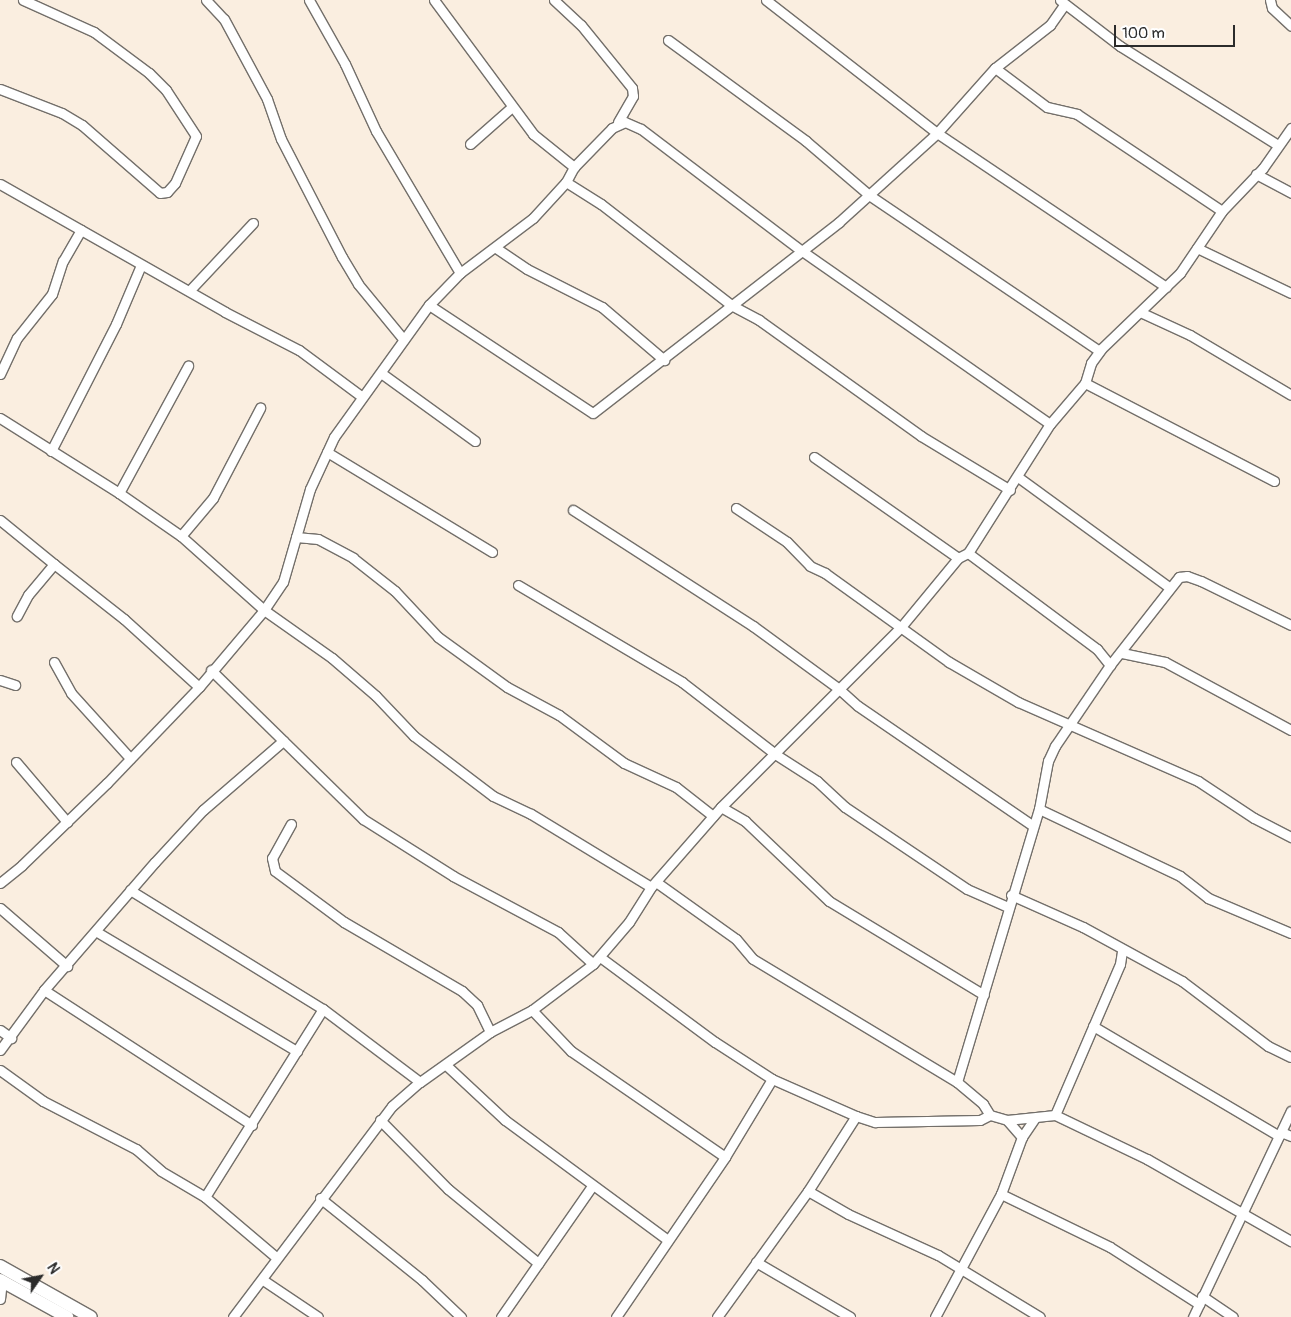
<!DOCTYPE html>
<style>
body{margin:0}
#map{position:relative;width:1291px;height:1317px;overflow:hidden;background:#faeee0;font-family:Pangolin,sans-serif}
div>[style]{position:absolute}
.roads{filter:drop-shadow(1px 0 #736f6a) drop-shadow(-1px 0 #736f6a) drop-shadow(0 1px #736f6a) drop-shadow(0 -1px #736f6a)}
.minor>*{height:9px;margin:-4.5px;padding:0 4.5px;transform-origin:4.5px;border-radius:4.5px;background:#fff}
.highway>*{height:12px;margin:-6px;padding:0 6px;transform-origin:6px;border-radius:6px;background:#fff}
span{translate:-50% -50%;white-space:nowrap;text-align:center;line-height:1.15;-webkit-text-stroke:4px #fff;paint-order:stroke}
.north{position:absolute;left:15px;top:1252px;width:50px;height:50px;-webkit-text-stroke:4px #fff;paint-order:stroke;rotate:57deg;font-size:14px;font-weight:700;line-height:20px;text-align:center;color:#2b2b2b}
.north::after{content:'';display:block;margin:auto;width:18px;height:22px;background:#2b2b2b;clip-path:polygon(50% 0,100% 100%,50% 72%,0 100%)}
.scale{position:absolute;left:1114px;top:25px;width:121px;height:22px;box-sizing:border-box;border:2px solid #2b2b2b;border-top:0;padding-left:6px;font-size:15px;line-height:18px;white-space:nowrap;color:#2b2b2b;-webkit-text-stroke:4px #fff;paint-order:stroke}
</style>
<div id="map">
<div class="roads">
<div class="minor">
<i style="left:206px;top:0;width:26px;rotate:47deg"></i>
<i style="left:224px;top:19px;width:91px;rotate:61.7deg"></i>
<i style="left:267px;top:99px;width:42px;rotate:70.7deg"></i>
<i style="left:281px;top:139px;width:133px;rotate:62.7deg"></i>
<i style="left:342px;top:257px;width:31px;rotate:59deg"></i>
<i style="left:358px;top:284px;width:72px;rotate:50.6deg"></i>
<i style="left:309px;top:0;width:73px;rotate:60.6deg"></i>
<i style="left:345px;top:64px;width:74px;rotate:65.2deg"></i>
<i style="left:376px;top:131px;width:165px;rotate:59.4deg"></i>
<i style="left:434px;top:0;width:167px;rotate:53.5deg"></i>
<i style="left:533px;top:134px;width:53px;rotate:38.8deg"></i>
<i style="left:554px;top:0;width:37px;rotate:43deg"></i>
<i style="left:581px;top:25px;width:81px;rotate:51deg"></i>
<i style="left:632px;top:88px;width:8px;rotate:83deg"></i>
<i style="left:633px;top:96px;width:30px;rotate:120deg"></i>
<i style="left:766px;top:0;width:217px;rotate:37.9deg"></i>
<i style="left:937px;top:133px;width:276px;rotate:33.9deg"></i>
<i style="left:1060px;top:0;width:76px;rotate:37.5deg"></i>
<i style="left:1120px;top:46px;width:186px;rotate:32.1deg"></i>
<i style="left:1270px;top:0;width:8px;rotate:76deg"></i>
<i style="left:1272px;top:8px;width:26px;rotate:43deg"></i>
<i style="left:668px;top:40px;width:171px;rotate:36.2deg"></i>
<i style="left:806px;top:141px;width:83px;rotate:40.6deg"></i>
<i style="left:869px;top:195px;width:278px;rotate:34.1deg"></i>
<i style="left:995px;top:68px;width:65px;rotate:36.9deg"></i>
<i style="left:1047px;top:107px;width:31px;rotate:13deg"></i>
<i style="left:1077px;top:114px;width:174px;rotate:33.8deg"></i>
<i style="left:0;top:89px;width:66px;rotate:21.2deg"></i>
<i style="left:62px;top:113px;width:23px;rotate:31deg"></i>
<i style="left:82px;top:125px;width:103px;rotate:41.1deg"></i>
<i style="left:160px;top:193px;width:7px;rotate:-8deg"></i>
<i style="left:167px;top:192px;width:12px;rotate:-48deg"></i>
<i style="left:175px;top:183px;width:51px;rotate:-65.9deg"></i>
<i style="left:196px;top:136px;width:55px;rotate:-123.1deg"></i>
<i style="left:166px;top:90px;width:24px;rotate:-135deg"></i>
<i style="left:149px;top:73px;width:69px;rotate:-143.3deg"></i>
<i style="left:94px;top:32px;width:78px;rotate:-155.7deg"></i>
<i style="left:470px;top:144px;width:56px;rotate:-41.4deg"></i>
<i style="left:1256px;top:174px;width:40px;rotate:28deg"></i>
<i style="left:566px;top:182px;width:41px;rotate:32.2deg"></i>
<i style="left:601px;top:204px;width:165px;rotate:37.8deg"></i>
<i style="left:731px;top:305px;width:32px;rotate:28deg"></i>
<i style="left:759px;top:320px;width:199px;rotate:35.6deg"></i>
<i style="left:921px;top:436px;width:104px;rotate:31.2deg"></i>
<i style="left:0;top:184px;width:259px;rotate:29.6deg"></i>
<i style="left:225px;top:312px;width:83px;rotate:27.2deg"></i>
<i style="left:299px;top:350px;width:77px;rotate:36.6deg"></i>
<i style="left:496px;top:248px;width:37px;rotate:34deg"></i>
<i style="left:527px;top:269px;width:84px;rotate:26.9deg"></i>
<i style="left:602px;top:307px;width:82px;rotate:40.5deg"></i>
<i style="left:1197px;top:248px;width:104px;rotate:25.6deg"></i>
<i style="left:190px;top:290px;width:92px;rotate:-46.8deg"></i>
<i style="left:429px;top:305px;width:45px;rotate:-45.9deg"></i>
<i style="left:460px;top:273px;width:91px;rotate:-37deg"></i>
<i style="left:533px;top:218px;width:49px;rotate:-47.5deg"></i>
<i style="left:566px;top:182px;width:17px;rotate:-62deg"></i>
<i style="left:574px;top:167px;width:54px;rotate:-45.7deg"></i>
<i style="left:612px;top:128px;width:14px;rotate:-25deg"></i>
<i style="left:625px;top:122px;width:17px;rotate:24deg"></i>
<i style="left:641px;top:129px;width:202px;rotate:37.2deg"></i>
<i style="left:802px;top:251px;width:302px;rotate:34.9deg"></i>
<i style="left:1140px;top:312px;width:55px;rotate:24.7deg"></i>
<i style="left:1190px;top:335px;width:117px;rotate:30.7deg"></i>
<i style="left:381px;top:373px;width:116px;rotate:35.9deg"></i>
<i style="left:0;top:374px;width:40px;rotate:-65deg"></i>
<i style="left:17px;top:338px;width:56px;rotate:-51.5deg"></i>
<i style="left:52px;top:294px;width:35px;rotate:-72deg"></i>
<i style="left:63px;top:261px;width:36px;rotate:-60deg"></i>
<i style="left:1085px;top:383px;width:213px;rotate:27.4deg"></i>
<i style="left:0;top:418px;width:141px;rotate:32.2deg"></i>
<i style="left:119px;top:493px;width:75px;rotate:34.7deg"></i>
<i style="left:181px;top:536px;width:111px;rotate:41.7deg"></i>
<i style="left:264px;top:610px;width:83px;rotate:35.2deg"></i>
<i style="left:332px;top:658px;width:58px;rotate:40.8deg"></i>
<i style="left:376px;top:696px;width:55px;rotate:46.5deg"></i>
<i style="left:414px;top:736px;width:99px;rotate:37.2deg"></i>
<i style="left:493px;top:796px;width:42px;rotate:25.3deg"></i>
<i style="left:531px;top:814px;width:140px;rotate:31.3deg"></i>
<i style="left:51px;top:451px;width:143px;rotate:-62.9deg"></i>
<i style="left:116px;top:324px;width:64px;rotate:-67deg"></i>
<i style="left:327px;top:452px;width:193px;rotate:31.2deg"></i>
<i style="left:814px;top:457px;width:176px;rotate:35deg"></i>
<i style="left:1018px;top:477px;width:187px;rotate:36.1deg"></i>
<i style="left:119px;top:493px;width:145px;rotate:-61.5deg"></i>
<i style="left:736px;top:508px;width:61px;rotate:33.7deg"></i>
<i style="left:787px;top:542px;width:33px;rotate:46deg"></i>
<i style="left:810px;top:566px;width:17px;rotate:25deg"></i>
<i style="left:825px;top:573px;width:153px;rotate:35.7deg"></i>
<i style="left:949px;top:662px;width:80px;rotate:30.1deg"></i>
<i style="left:1018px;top:702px;width:197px;rotate:23.7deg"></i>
<i style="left:1198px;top:781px;width:67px;rotate:33.5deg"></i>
<i style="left:1254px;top:818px;width:42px;rotate:27.2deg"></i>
<i style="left:573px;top:510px;width:214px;rotate:32.8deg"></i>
<i style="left:753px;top:626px;width:107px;rotate:36.2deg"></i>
<i style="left:839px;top:689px;width:88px;rotate:-45deg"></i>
<i style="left:901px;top:627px;width:89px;rotate:-50.4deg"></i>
<i style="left:958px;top:558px;width:11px;rotate:-27deg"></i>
<i style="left:968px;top:553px;width:153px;rotate:-57.6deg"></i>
<i style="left:1050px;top:424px;width:54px;rotate:-49.5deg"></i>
<i style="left:1085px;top:383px;width:21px;rotate:-73deg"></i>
<i style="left:1091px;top:363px;width:17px;rotate:-54deg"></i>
<i style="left:1101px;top:349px;width:110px;rotate:-43.9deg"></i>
<i style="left:1180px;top:273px;width:75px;rotate:-55.9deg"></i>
<i style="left:1222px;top:211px;width:59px;rotate:-46.4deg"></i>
<i style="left:1263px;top:168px;width:49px;rotate:-55deg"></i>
<i style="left:0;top:520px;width:70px;rotate:39.2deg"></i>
<i style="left:54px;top:564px;width:40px;rotate:130deg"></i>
<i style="left:28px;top:595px;width:24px;rotate:118deg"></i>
<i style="left:181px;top:536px;width:50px;rotate:-49.9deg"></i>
<i style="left:213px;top:498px;width:102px;rotate:-62.4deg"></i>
<i style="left:296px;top:537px;width:22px;rotate:5deg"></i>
<i style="left:318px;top:539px;width:40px;rotate:28deg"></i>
<i style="left:353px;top:558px;width:53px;rotate:38.2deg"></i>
<i style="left:395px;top:591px;width:63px;rotate:46.9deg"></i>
<i style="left:438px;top:637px;width:85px;rotate:35.9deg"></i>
<i style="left:507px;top:687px;width:59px;rotate:28.3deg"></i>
<i style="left:559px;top:715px;width:81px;rotate:36.4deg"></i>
<i style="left:624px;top:763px;width:57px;rotate:24.8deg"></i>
<i style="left:676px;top:787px;width:47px;rotate:38.1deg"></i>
<i style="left:968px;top:553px;width:161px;rotate:36.7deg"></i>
<i style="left:1097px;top:649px;width:21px;rotate:51deg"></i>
<i style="left:54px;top:564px;width:89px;rotate:38.2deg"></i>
<i style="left:124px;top:619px;width:101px;rotate:42.2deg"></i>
<i style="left:518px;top:585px;width:191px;rotate:30.6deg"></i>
<i style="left:682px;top:682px;width:118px;rotate:37.7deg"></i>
<i style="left:775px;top:754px;width:50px;rotate:32.7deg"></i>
<i style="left:817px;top:781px;width:38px;rotate:43deg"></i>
<i style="left:845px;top:807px;width:147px;rotate:33.9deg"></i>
<i style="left:967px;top:889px;width:45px;rotate:23.7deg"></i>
<i style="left:1122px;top:653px;width:44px;rotate:11.8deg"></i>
<i style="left:1165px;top:662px;width:143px;rotate:28.4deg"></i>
<i style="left:54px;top:662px;width:35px;rotate:61deg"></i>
<i style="left:71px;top:693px;width:88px;rotate:47.8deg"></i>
<i style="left:211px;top:670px;width:213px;rotate:44.4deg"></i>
<i style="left:363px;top:819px;width:107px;rotate:32.3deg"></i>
<i style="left:453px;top:876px;width:119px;rotate:28.1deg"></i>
<i style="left:558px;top:932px;width:47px;rotate:42.4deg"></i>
<i style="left:0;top:680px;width:16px;rotate:18deg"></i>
<i style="left:16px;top:762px;width:79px;rotate:49.6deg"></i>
<i style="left:721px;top:807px;width:28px;rotate:30deg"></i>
<i style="left:745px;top:821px;width:116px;rotate:43.6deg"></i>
<i style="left:829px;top:901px;width:181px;rotate:31.2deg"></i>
<i style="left:1039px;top:809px;width:156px;rotate:25.4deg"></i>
<i style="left:1180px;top:876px;width:36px;rotate:38deg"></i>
<i style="left:1208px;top:898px;width:90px;rotate:22.9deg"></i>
<i style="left:291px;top:824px;width:39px;rotate:119deg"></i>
<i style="left:272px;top:858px;width:13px;rotate:77deg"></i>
<i style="left:275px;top:871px;width:86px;rotate:36.5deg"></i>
<i style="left:344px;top:922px;width:137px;rotate:30.3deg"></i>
<i style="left:462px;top:991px;width:21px;rotate:43deg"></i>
<i style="left:477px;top:1005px;width:30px;rotate:64deg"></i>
<i style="left:656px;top:882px;width:98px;rotate:35.5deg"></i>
<i style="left:736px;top:939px;width:26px;rotate:50deg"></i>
<i style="left:753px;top:959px;width:238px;rotate:31.1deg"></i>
<i style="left:957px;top:1082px;width:34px;rotate:40deg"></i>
<i style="left:983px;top:1104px;width:13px;rotate:58deg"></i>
<i style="left:0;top:883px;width:28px;rotate:-39deg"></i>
<i style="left:22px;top:865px;width:118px;rotate:-44deg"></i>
<i style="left:107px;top:783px;width:133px;rotate:-46.2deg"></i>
<i style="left:199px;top:687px;width:101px;rotate:-49.8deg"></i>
<i style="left:264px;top:610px;width:34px;rotate:-56deg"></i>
<i style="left:283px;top:582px;width:97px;rotate:-73.8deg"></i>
<i style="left:310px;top:489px;width:57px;rotate:-65.2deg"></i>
<i style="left:334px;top:437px;width:163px;rotate:-54.3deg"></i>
<i style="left:429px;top:305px;width:196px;rotate:33.4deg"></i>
<i style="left:593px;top:413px;width:311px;rotate:-37.8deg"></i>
<i style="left:839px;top:222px;width:132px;rotate:-42.2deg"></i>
<i style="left:937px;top:133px;width:87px;rotate:-48.3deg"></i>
<i style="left:995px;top:68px;width:70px;rotate:-38deg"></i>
<i style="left:1050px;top:25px;width:24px;rotate:-55deg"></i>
<i style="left:130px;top:890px;width:227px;rotate:31.7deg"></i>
<i style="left:323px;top:1009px;width:121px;rotate:37deg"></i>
<i style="left:1011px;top:895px;width:79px;rotate:24deg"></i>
<i style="left:1083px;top:927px;width:113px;rotate:28.6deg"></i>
<i style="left:1182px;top:981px;width:108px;rotate:37.1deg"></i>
<i style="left:1268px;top:1046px;width:25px;rotate:26deg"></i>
<i style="left:0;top:908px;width:89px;rotate:40.9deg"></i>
<i style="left:97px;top:932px;width:233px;rotate:30.8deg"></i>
<i style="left:600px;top:957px;width:143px;rotate:36.5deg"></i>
<i style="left:715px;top:1042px;width:68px;rotate:33deg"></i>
<i style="left:772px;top:1079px;width:92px;rotate:23.8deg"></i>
<i style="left:856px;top:1116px;width:20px;rotate:18deg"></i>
<i style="left:875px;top:1122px;width:105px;rotate:-1.1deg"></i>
<i style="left:980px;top:1120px;width:11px;rotate:-27deg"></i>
<i style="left:990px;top:1115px;width:18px;rotate:16deg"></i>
<i style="left:1007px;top:1120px;width:48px;rotate:-5.9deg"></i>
<i style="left:1055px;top:1115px;width:102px;rotate:25.6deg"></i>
<i style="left:1147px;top:1159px;width:166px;rotate:29.7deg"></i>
<i style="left:44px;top:990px;width:248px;rotate:33deg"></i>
<i style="left:532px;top:1010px;width:57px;rotate:46.4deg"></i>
<i style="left:571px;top:1051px;width:187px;rotate:34.5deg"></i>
<i style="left:1093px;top:1026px;width:216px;rotate:30.6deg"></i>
<i style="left:0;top:1030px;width:14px;rotate:36deg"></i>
<i style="left:0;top:1050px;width:74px;rotate:-53.7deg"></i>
<i style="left:44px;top:990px;width:169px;rotate:-49.1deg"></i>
<i style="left:155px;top:862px;width:71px;rotate:-47.3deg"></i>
<i style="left:203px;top:810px;width:106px;rotate:-40.8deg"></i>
<i style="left:446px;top:1065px;width:81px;rotate:43deg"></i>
<i style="left:505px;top:1120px;width:202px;rotate:36.4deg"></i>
<i style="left:0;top:1070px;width:53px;rotate:35.8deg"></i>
<i style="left:43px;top:1101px;width:105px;rotate:27.3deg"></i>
<i style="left:136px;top:1149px;width:33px;rotate:41deg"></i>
<i style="left:161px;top:1171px;width:51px;rotate:30.6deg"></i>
<i style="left:205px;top:1197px;width:94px;rotate:40.3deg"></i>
<i style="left:957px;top:1082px;width:285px;rotate:-73.3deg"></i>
<i style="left:1039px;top:809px;width:49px;rotate:-79.4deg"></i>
<i style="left:1048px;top:761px;width:17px;rotate:-65deg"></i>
<i style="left:1055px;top:746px;width:98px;rotate:-55.8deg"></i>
<i style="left:1110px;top:665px;width:112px;rotate:-51.9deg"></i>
<i style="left:1179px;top:577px;width:8px;rotate:-7deg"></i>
<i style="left:1187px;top:576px;width:15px;rotate:20deg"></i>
<i style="left:1201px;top:581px;width:100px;rotate:26.1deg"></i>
<i style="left:1055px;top:1115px;width:164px;rotate:-66.7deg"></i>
<i style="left:1120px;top:964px;width:13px;rotate:-81deg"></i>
<i style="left:380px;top:1120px;width:97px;rotate:45.4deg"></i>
<i style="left:448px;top:1189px;width:117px;rotate:39.4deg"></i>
<i style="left:1007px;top:1120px;width:23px;rotate:49deg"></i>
<i style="left:1281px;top:1132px;width:11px;rotate:22deg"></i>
<i style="left:808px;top:1191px;width:46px;rotate:29.9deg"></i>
<i style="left:848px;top:1214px;width:99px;rotate:24.5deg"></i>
<i style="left:938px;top:1255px;width:119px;rotate:31.3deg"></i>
<i style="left:1001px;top:1194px;width:121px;rotate:25.9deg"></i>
<i style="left:1110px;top:1247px;width:106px;rotate:32.6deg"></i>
<i style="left:205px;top:1197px;width:222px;rotate:-57.9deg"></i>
<i style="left:320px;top:1198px;width:131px;rotate:38.8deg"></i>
<i style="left:422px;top:1280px;width:54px;rotate:43.5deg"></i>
<i style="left:756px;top:1262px;width:109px;rotate:30.3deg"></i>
<i style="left:263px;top:1280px;width:66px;rotate:33.9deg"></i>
<i style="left:1202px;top:1296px;width:37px;rotate:34deg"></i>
<i style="left:0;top:1299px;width:18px;rotate:-84deg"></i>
<i style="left:233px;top:1317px;width:264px;rotate:-53deg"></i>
<i style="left:392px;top:1106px;width:37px;rotate:-41deg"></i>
<i style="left:420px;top:1082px;width:86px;rotate:-35.5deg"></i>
<i style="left:490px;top:1032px;width:47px;rotate:-27.6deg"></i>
<i style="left:532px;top:1010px;width:76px;rotate:-37deg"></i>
<i style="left:593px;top:964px;width:55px;rotate:-49.4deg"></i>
<i style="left:629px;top:922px;width:41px;rotate:-57.8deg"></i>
<i style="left:651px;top:887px;width:106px;rotate:-48.8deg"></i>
<i style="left:721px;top:807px;width:167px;rotate:-45deg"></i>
<i style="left:839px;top:689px;width:25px;rotate:42deg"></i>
<i style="left:858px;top:706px;width:212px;rotate:34.4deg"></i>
<i style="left:501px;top:1317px;width:160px;rotate:-55.2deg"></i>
<i style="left:616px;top:1317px;width:194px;rotate:-55.7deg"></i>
<i style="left:725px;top:1157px;width:91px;rotate:-58.9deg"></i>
<i style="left:717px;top:1317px;width:155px;rotate:-54.2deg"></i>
<i style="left:808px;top:1191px;width:89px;rotate:-57.4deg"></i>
<i style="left:935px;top:1317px;width:140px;rotate:-61.8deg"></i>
<i style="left:1001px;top:1194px;width:61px;rotate:-69.8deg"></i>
<i style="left:1022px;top:1137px;width:23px;rotate:-56deg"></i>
<i style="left:1193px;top:1317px;width:228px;rotate:-64.6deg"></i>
</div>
<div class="highway">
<i style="left:0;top:1266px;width:104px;rotate:29.3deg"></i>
<i style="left:0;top:1280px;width:77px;rotate:28.9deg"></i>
</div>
</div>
<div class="north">N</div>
<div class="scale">100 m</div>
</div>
